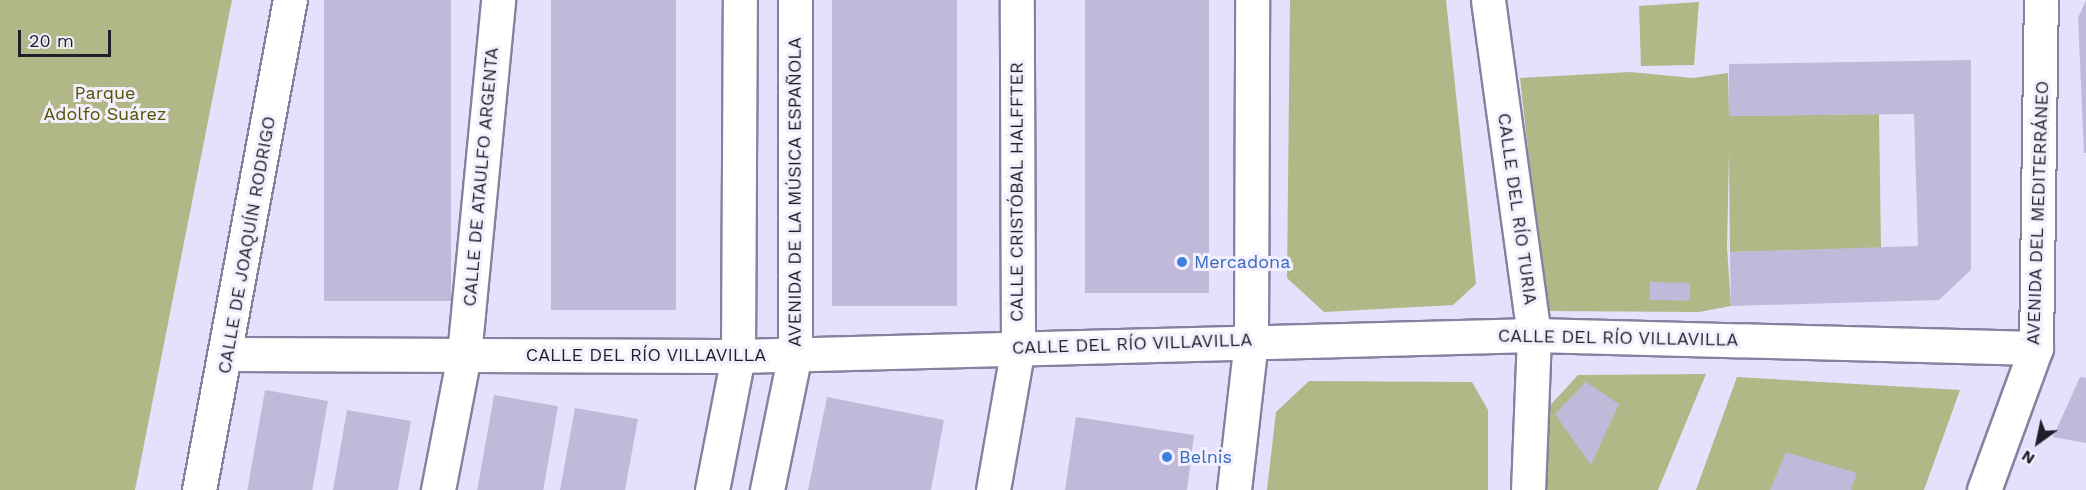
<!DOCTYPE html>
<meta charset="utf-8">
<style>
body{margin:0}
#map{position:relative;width:2086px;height:490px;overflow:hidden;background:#e7e0fc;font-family:"Work Sans",sans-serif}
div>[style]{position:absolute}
.green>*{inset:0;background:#b1b787}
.building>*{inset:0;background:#c1b9da;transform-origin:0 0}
.roads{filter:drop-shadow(2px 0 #88809f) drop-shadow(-2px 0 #88809f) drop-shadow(0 2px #88809f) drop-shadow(0 -2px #88809f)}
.minor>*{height:33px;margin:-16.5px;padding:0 16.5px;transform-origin:16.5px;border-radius:16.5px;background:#fff}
.dots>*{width:16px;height:16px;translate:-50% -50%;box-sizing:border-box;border:3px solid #f3effd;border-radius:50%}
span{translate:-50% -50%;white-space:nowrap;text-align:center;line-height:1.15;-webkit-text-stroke:6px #f3effd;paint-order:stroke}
.park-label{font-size:18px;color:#515504}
.street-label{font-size:18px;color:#211e2a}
.shop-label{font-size:18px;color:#366cbe}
.left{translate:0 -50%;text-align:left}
.north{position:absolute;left:2008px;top:412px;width:60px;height:60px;-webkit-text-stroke:4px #f3effd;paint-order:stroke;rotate:213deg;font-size:16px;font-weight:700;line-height:24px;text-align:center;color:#211e2a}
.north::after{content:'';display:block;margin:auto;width:21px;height:27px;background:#211e2a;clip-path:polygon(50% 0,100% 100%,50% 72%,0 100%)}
.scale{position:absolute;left:18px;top:30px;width:93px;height:27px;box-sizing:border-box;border:3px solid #211e2a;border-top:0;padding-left:8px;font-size:18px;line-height:21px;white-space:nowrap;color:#211e2a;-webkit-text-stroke:4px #f3effd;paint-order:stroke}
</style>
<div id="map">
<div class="green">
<i style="clip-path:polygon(0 0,232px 0,135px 490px,0 490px)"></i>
<i style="clip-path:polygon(1290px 0,1446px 0,1476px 284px,1453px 305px,1324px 312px,1287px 278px)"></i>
<i style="clip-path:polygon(1699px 2px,1694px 65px,1641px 66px,1639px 6px)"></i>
<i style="clip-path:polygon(1630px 72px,1693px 78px,1728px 73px,1729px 116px,1879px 114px,1881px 248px,1730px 252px,1729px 152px,1727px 247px,1731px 306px,1699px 312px,1546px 311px,1520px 78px)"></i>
<i style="clip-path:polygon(1706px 374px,1658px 490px,1537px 490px,1545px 411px,1578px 375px)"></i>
<i style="clip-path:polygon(1737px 377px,1960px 390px,1924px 490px,1696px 490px)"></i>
<i style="clip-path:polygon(1309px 381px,1472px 382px,1488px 410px,1488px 490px,1267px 490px,1276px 412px)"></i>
</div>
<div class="building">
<i style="left:324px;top:0;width:127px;height:301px"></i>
<i style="left:551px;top:0;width:125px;height:310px"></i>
<i style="left:832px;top:0;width:125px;height:306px"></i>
<i style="left:1085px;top:0;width:124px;height:293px"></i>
<i style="clip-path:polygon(2086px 0,2086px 153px,2084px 153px,2078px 18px)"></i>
<i style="clip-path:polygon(1971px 60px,1971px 270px,1939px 300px,1731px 306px,1730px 252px,1918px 246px,1914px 114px,1729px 116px,1729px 64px)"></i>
<i style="left:1650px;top:282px;width:40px;height:18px;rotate:1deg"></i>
<i style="clip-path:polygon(2080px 377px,2086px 378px,2086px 443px,2053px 437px)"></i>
<i style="clip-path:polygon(1586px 382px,1619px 404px,1591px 465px,1555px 414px)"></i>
<i style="left:265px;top:390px;width:64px;height:102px;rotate:10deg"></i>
<i style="left:494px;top:395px;width:65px;height:97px;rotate:10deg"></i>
<i style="clip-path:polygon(827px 397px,944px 420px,931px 490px,808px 490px)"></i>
<i style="clip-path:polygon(575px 408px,638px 419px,625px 490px,560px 490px)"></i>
<i style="clip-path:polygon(347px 410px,411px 421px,398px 490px,333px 490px)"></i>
<i style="clip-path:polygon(1076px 417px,1194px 435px,1187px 490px,1065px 490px)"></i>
<i style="clip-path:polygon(1786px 452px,1857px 473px,1851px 490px,1770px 490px)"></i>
</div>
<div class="roads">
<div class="minor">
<i style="left:1488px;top:0;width:338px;rotate:82.2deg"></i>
<i style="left:1534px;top:335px;width:155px;rotate:92.2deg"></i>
<i style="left:228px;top:354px;width:510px;rotate:0.22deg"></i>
<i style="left:738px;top:356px;width:796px;rotate:-1.51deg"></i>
<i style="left:1534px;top:335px;width:502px;rotate:1.48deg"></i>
<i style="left:199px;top:490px;width:498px;rotate:-79.5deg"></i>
<i style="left:438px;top:490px;width:137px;rotate:-79.1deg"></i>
<i style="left:464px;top:355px;width:357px;rotate:-84.5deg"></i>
<i style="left:712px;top:490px;width:136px;rotate:-79deg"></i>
<i style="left:738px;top:356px;width:356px;rotate:-89.7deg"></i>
<i style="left:767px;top:490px;width:139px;rotate:-78.4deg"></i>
<i style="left:795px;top:354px;width:354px;rotate:-90deg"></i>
<i style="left:993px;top:490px;width:145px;rotate:-80.1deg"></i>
<i style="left:1018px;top:347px;width:347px;rotate:-90.2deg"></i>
<i style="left:1234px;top:490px;width:151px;rotate:-83.5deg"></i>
<i style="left:1251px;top:340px;width:340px;rotate:-89.8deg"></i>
<i style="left:1984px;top:490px;width:151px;rotate:-69.9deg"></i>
<i style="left:2036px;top:348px;width:348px;rotate:-89.2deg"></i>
</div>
</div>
<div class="dots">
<i style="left:1182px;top:262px;background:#3f7fe0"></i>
<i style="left:1167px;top:457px;background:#3f7fe0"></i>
</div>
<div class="park-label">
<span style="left:105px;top:104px">Parque<br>Adolfo Suárez</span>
</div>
<div class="street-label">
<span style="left:481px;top:177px;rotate:-85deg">CALLE DE ATAULFO ARGENTA</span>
<span style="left:795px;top:192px;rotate:-90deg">AVENIDA DE LA MÚSICA ESPAÑOLA</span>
<span style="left:1017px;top:192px;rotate:-90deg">CALLE CRISTÓBAL HALFFTER</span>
<span style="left:1517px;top:209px;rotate:82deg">CALLE DEL RÍO TURIA</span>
<span style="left:2038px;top:213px;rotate:-88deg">AVENIDA DEL MEDITERRÁNEO</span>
<span style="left:247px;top:245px;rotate:-80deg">CALLE DE JOAQUÍN RODRIGO</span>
<span style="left:1618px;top:338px;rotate:1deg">CALLE DEL RÍO VILLAVILLA</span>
<span style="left:1132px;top:344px;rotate:-2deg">CALLE DEL RÍO VILLAVILLA</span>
<span style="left:646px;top:355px">CALLE DEL RÍO VILLAVILLA</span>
</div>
<div class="shop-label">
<span class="left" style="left:1194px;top:262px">Mercadona</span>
<span class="left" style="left:1179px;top:457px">Belnis</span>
</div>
<div class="north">N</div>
<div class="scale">20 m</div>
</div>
